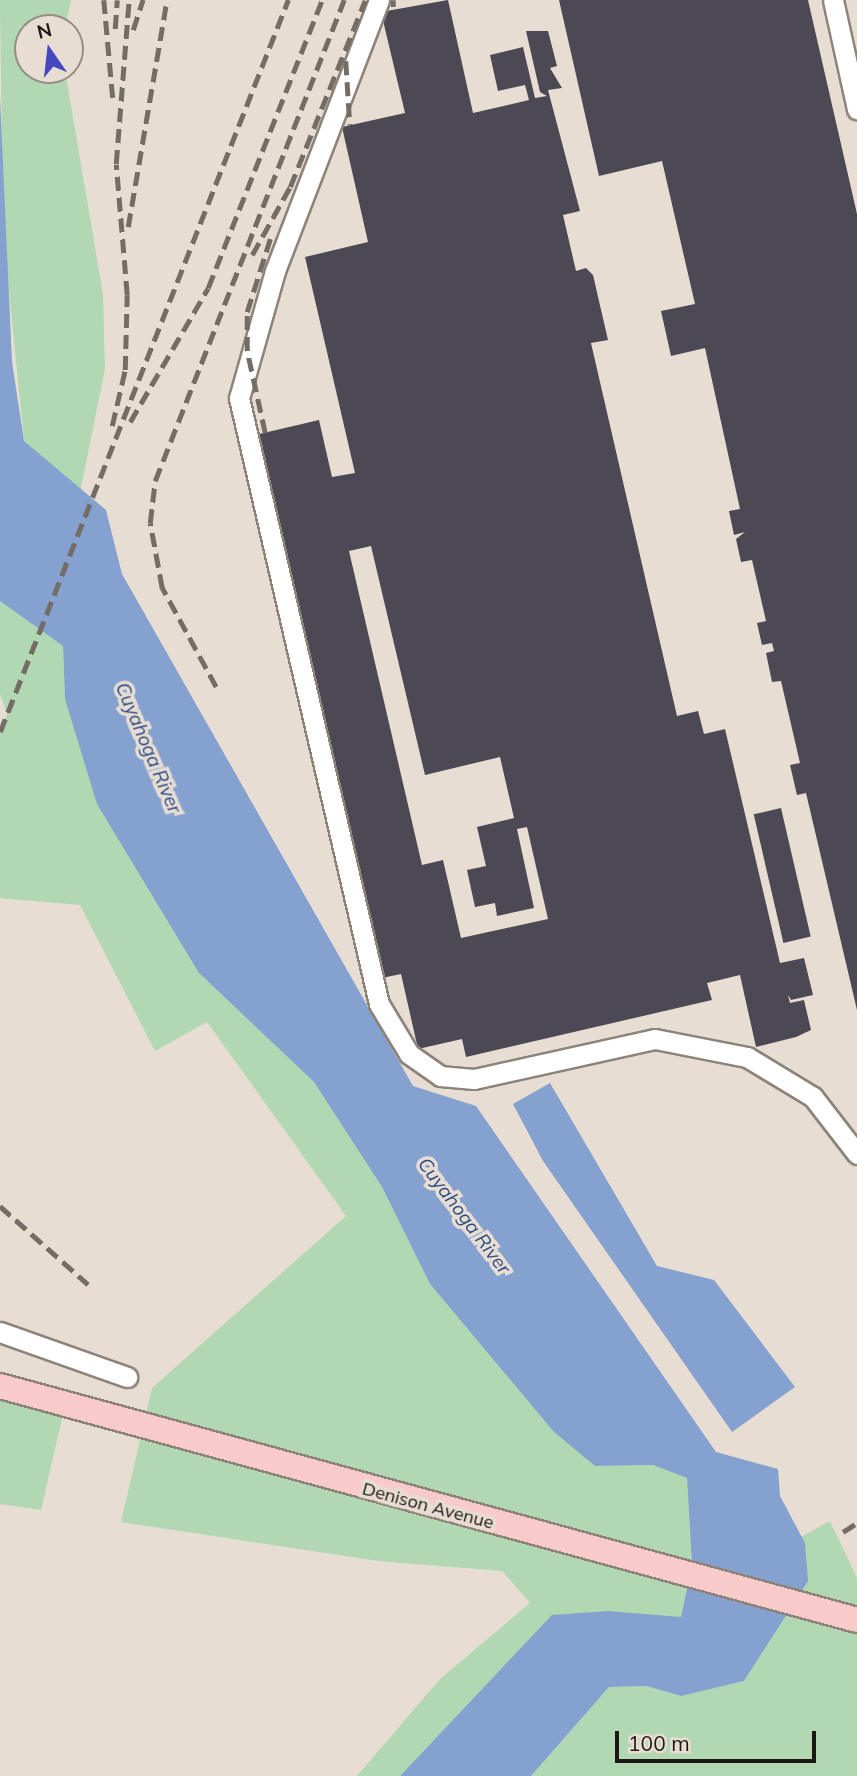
<!DOCTYPE html>
<style>
body{margin:0}
#map{position:relative;width:857px;height:1776px;overflow:hidden;background:#e8ddd2;font-family:Mulish,sans-serif}
div>[style]{position:absolute}
.green>*{inset:0;background:#b1d8b2}
.water>*{inset:0;background:#85a1cf}
.building>*{inset:0;background:#4c4955;transform-origin:0 0}
.roads{filter:drop-shadow(2px 0 #8d8379) drop-shadow(-2px 0 #8d8379) drop-shadow(0 2px #8d8379) drop-shadow(0 -2px #8d8379)}
.minor>*{height:19px;margin:-9.5px;padding:0 9.5px;transform-origin:9.5px;border-radius:9.5px;background:#fff}
.major>*{height:24px;margin:-12px;padding:0 12px;transform-origin:12px;border-radius:12px;background:#f8cbca}
.rail>*{height:4.5px;margin-top:-2.25px;transform-origin:0;background:repeating-linear-gradient(90deg,#746d66 0 14px,transparent 0 21px)}
span{translate:-50% -50%;white-space:nowrap;text-align:center;line-height:1.15;-webkit-text-stroke:7px #e8ddd2;paint-order:stroke}
.street-label{font-size:18px;color:#1c1814}
.water-label{font-size:19px;color:#2b4d87;font-style:italic}
.north{position:absolute;left:14px;top:14px;width:70px;height:70px;box-sizing:border-box;background:#e8ddd2;border:2px solid #968e86;border-radius:50%;rotate:346deg;font-size:19px;font-weight:700;line-height:28px;text-align:center;color:#1c1814}
.north::after{content:'';display:block;margin:auto;width:24px;height:32px;background:#4548be;clip-path:polygon(50% 0,100% 100%,50% 72%,0 100%)}
.scale{position:absolute;left:615px;top:1731px;width:201px;height:32px;box-sizing:border-box;border:4px solid #1c1814;border-top:0;padding-left:9px;font-size:21px;line-height:24px;white-space:nowrap;color:#1c1814;-webkit-text-stroke:5px #e8ddd2;paint-order:stroke}
</style>
<div id="map">
<div class="green">
<i style="clip-path:polygon(0 0,71px 0,65px 28px,28px 28px,28px 70px,65px 70px,103px 295px,105px 369px,80px 492px,24px 441px,3px 231px)"></i>
<i style="clip-path:polygon(0 601px,63px 646px,65px 699px,199px 973px,314px 1082px,382px 1187px,430px 1284px,554px 1431px,595px 1466px,653px 1465px,687px 1478px,692px 1565px,681px 1618px,608px 1611px,552px 1616px,400px 1776px,357px 1776px,440px 1679px,530px 1603px,502px 1571px,378px 1561px,121px 1522px,152px 1388px,346px 1216px,207px 1022px,155px 1051px,80px 905px,0 898px,0 732px,7px 714px,0 694px)"></i>
<i style="clip-path:polygon(0 1386px,65px 1405px,41px 1510px,0 1504px)"></i>
<i style="clip-path:polygon(830px 1521px,857px 1578px,857px 1776px,531px 1776px,609px 1687px,646px 1686px,681px 1696px,744px 1681px,771px 1639px,805px 1543px,801px 1537px)"></i>
</div>
<div class="water">
<i style="clip-path:polygon(0 97px,12px 362px,24px 441px,106px 510px,122px 574px,413px 1086px,476px 1106px,716px 1452px,778px 1469px,780px 1496px,805px 1543px,808px 1581px,744px 1681px,681px 1696px,646px 1686px,609px 1687px,531px 1776px,400px 1776px,552px 1615px,608px 1611px,681px 1617px,692px 1565px,687px 1478px,653px 1465px,595px 1466px,554px 1432px,430px 1284px,382px 1187px,314px 1082px,199px 973px,97px 804px,65px 699px,63px 646px,0 601px)"></i>
<i style="clip-path:polygon(550px 1083px,657px 1266px,714px 1280px,795px 1387px,732px 1432px,543px 1161px,513px 1104px)"></i>
</div>
<div class="building">
<i style="clip-path:polygon(evenodd,448px 0,473px 113px,529px 100px,525px 85px,498px 91px,490px 55px,523px 47px,535px 98px,547px 96px,540px 92px,526px 31px,548px 31px,557px 66px,550px 68px,562px 88px,548px 90px,580px 211px,563px 215px,576px 271px,586px 268px,593px 275px,608px 340px,591px 343px,677px 716px,698px 711px,704px 734px,725px 729px,780px 963px,804px 958px,813px 995px,791px 1000px,788px 995px,790px 1003px,804px 1000px,811px 1030px,796px 1037px,756px 1047px,740px 975px,707px 983px,712px 1000px,466px 1057px,462px 1039px,418px 1049px,401px 974px,377px 979px,255px 435px,319px 420px,332px 477px,355px 473px,305px 257px,368px 242px,342px 127px,405px 113px,381px 12px,448px 0,371px 546px,425px 775px,500px 757px,514px 818px,477px 827px,486px 866px,467px 870px,475px 907px,495px 903px,497px 916px,534px 908px,517px 829px,527px 827px,548px 919px,461px 938px,443px 860px,422px 865px,349px 551px,371px 546px)"></i>
<i style="clip-path:polygon(559px 0,808px 0,857px 214px,857px 1010px,806px 793px,797px 795px,790px 765px,800px 763px,781px 681px,772px 682px,766px 653px,774px 651px,772px 643px,762px 645px,757px 623px,766px 621px,752px 560px,741px 562px,736px 539px,745px 532px,734px 535px,729px 511px,740px 509px,705px 348px,671px 356px,661px 311px,695px 304px,662px 161px,599px 176px)"></i>
<i style="left:781px;top:808px;width:132px;height:28px;rotate:77deg"></i>
</div>
<div class="roads">
<div class="minor">
<i style="left:379px;top:0;width:290px;rotate:111deg"></i>
<i style="left:275px;top:271px;width:132px;rotate:105.8deg"></i>
<i style="left:239px;top:398px;width:622px;rotate:76.99deg"></i>
<i style="left:379px;top:1004px;width:58px;rotate:59deg"></i>
<i style="left:409px;top:1054px;width:38px;rotate:35deg"></i>
<i style="left:440px;top:1076px;width:34px;rotate:5deg"></i>
<i style="left:474px;top:1079px;width:185px;rotate:-12.5deg"></i>
<i style="left:655px;top:1039px;width:94px;rotate:11.1deg"></i>
<i style="left:747px;top:1057px;width:77px;rotate:31.2deg"></i>
<i style="left:813px;top:1097px;width:72px;rotate:52.3deg"></i>
<i style="left:833px;top:0;width:112px;rotate:77.6deg"></i>
<i style="left:0;top:1332px;width:135px;rotate:19.5deg"></i>
</div>
<div class="major">
<i style="left:0;top:1386px;width:888px;rotate:15.27deg"></i>
</div>
</div>
<div class="rail">
<i style="left:104px;top:0;width:98px;rotate:84.8deg"></i>
<i style="left:393px;top:7px;width:7px;rotate:-90deg"></i>
<i style="left:115px;top:29px;width:29px;rotate:-86deg"></i>
<i style="left:133px;top:30px;width:32px;rotate:-72deg"></i>
<i style="left:346px;top:61px;width:64px;rotate:86.4deg"></i>
<i style="left:128px;top:227px;width:230px;rotate:-80.3deg"></i>
<i style="left:252px;top:255px;width:78px;rotate:-60.8deg"></i>
<i style="left:290px;top:187px;width:201px;rotate:-68.1deg"></i>
<i style="left:130px;top:422px;width:155px;rotate:-59.8deg"></i>
<i style="left:208px;top:288px;width:310px;rotate:-68.4deg"></i>
<i style="left:112px;top:426px;width:57px;rotate:-76.9deg"></i>
<i style="left:125px;top:370px;width:75px;rotate:-88.5deg"></i>
<i style="left:127px;top:295px;width:131px;rotate:-94.8deg"></i>
<i style="left:116px;top:164px;width:165px;rotate:-85.5deg"></i>
<i style="left:265px;top:433px;width:84px;rotate:-102.4deg"></i>
<i style="left:247px;top:351px;width:39px;rotate:-90deg"></i>
<i style="left:247px;top:312px;width:77px;rotate:-72.5deg"></i>
<i style="left:216px;top:687px;width:113px;rotate:-118.6deg"></i>
<i style="left:162px;top:588px;width:66px;rotate:-100.5deg"></i>
<i style="left:150px;top:523px;width:42px;rotate:-83.2deg"></i>
<i style="left:155px;top:481px;width:517px;rotate:-68.55deg"></i>
<i style="left:0;top:732px;width:787px;rotate:-68.52deg"></i>
<i style="left:0;top:1206px;width:118px;rotate:41.6deg"></i>
<i style="left:843px;top:1532px;width:17px;rotate:-33deg"></i>
</div>
<div class="street-label">
<span style="left:428px;top:1506px;rotate:15deg">Denison Avenue</span>
</div>
<div class="water-label">
<span style="left:148px;top:748px;rotate:67deg">Cuyahoga River</span>
<span style="left:464px;top:1216px;rotate:53deg">Cuyahoga River</span>
</div>
<div class="north">N</div>
<div class="scale">100 m</div>
</div>
